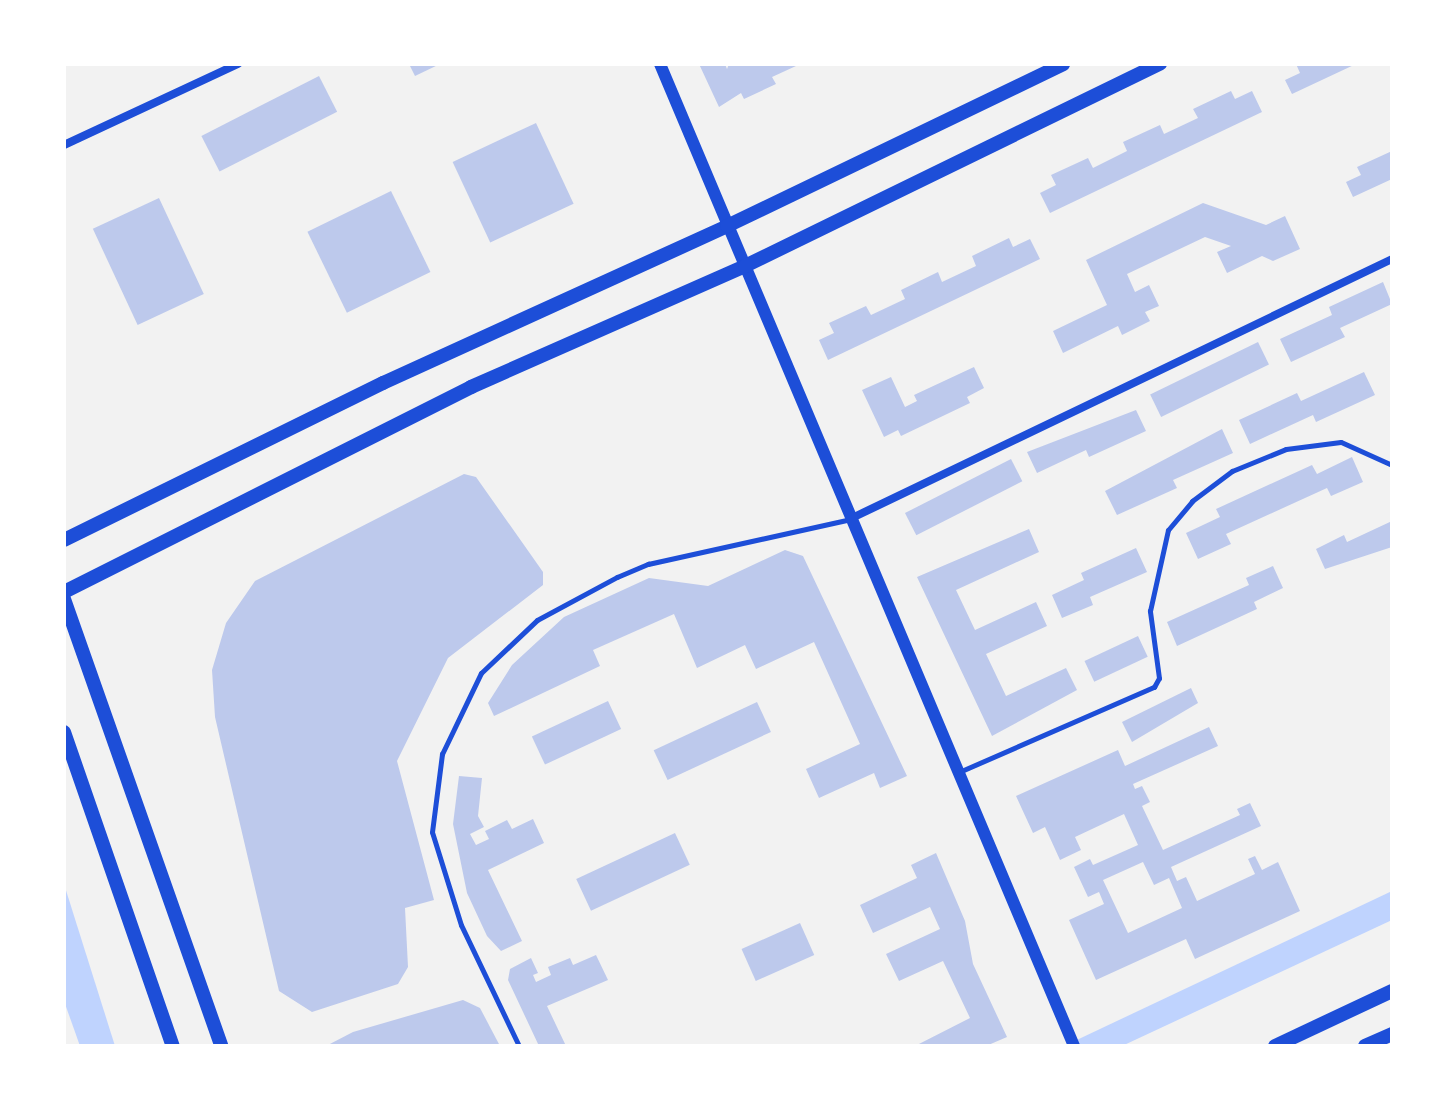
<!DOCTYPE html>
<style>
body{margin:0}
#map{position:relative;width:1456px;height:1110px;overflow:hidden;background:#f2f2f2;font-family:Poppins,sans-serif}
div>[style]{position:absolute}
.water>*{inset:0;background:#bfd3fe}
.building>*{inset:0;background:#bdc9ec;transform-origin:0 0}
.service>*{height:5px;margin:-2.5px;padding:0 2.5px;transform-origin:2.5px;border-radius:2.5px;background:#1d4ed8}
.minor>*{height:8px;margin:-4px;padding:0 4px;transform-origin:4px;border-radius:4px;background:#1d4ed8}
.tertiary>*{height:12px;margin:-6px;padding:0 6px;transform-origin:6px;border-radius:6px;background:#1d4ed8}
.secondary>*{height:14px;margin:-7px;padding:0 7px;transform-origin:7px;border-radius:7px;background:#1d4ed8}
.primary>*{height:14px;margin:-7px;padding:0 7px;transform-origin:7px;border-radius:7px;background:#1d4ed8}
span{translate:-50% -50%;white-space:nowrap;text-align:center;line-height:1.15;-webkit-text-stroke:8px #fff;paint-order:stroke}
.frame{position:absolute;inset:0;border:66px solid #fff;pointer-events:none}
</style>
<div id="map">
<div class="water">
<i style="clip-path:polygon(64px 884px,115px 1046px,80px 1046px,64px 1001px)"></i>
<i style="clip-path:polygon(1392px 891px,1392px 920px,1122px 1046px,1064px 1046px)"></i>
</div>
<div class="building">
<i style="clip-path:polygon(409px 64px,440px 64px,415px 76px)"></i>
<i style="clip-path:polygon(699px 64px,725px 64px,727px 69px,729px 64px,796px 66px,772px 77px,776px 84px,744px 99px,741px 93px,719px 107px)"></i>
<i style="clip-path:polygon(1296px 64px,1356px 64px,1292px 94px,1285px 80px,1300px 73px)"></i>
<i style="left:319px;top:76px;width:40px;height:132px;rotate:63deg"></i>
<i style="clip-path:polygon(1231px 91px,1235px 99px,1252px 91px,1262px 112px,1050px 213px,1040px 193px,1056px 185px,1051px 175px,1088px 158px,1093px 168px,1127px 151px,1123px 142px,1160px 125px,1164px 134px,1198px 118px,1193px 109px)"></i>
<i style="left:536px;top:123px;width:89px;height:92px;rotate:65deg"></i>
<i style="clip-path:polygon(1392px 151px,1392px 179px,1353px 197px,1346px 182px,1361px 175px,1357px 167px)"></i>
<i style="left:391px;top:191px;width:90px;height:93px;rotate:64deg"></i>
<i style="left:159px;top:198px;width:106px;height:73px;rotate:65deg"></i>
<i style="clip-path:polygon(1203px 203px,1266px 225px,1285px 216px,1300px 249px,1273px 261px,1262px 256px,1227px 273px,1217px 252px,1231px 246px,1205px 237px,1127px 274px,1135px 292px,1149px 285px,1159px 306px,1145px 312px,1150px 321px,1122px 335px,1118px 326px,1063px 353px,1053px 331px,1107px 305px,1086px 260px)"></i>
<i style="clip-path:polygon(1009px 238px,1013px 247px,1030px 239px,1040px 259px,828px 360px,819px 340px,834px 333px,829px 323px,866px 306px,871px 315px,905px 299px,901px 290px,938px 272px,942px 282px,976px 266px,972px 256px)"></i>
<i style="clip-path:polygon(1383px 282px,1392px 304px,1340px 328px,1345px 337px,1291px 362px,1280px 339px,1332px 315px,1329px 307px)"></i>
<i style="left:1258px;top:342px;width:25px;height:120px;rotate:64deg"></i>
<i style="clip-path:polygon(974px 367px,984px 388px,967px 397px,970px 403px,901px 436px,898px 430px,884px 437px,862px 390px,891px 377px,905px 407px,917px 401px,914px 395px)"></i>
<i style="clip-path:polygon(1364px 372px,1375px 395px,1316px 422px,1313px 415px,1250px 444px,1239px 420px,1297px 393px,1301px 401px)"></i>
<i style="clip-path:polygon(1136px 410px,1146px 431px,1089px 457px,1086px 450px,1037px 473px,1027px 452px)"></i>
<i style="clip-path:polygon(1222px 429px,1233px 453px,1173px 480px,1177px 488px,1117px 515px,1105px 491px)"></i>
<i style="clip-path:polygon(1352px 457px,1363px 482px,1331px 496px,1327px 488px,1226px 534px,1231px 544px,1198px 559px,1186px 533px,1220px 517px,1216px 509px,1312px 465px,1317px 474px)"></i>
<i style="left:1011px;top:459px;width:25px;height:119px;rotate:63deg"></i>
<i style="clip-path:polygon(464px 474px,476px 477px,543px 572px,543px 585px,448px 658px,397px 761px,434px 900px,405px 908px,408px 967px,398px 984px,312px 1012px,279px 991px,215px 717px,212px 670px,226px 623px,255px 581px)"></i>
<i style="clip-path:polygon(1392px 521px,1392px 547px,1325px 569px,1316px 549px,1344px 535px,1347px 542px)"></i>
<i style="clip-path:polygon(1029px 529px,1039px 552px,956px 590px,975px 630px,1036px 602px,1047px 626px,986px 654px,1006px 696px,1066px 668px,1077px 690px,992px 736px,917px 577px)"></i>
<i style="clip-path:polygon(1136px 548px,1147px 572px,1090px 597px,1093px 605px,1062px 618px,1052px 595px,1084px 580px,1081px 573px)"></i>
<i style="clip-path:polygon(785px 550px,803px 556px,907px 776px,880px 788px,874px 773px,819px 798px,806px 769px,860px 744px,814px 642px,756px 669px,745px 645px,697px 668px,674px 614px,593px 650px,600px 666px,494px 716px,488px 703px,512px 665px,564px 617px,649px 578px,708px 586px)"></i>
<i style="clip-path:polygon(1273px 566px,1283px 588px,1254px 602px,1257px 609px,1177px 646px,1167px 622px,1249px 585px,1246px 578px)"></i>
<i style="left:1138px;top:636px;width:23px;height:59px;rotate:65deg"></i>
<i style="clip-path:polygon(1191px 688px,1198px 703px,1132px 742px,1122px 722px)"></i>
<i style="left:608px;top:701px;width:31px;height:84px;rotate:65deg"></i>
<i style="left:757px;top:702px;width:33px;height:114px;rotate:65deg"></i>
<i style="clip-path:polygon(evenodd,1209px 727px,1218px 746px,1133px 784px,1135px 789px,1142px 786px,1150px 802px,1142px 806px,1163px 850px,1240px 815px,1237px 809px,1250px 803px,1261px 826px,1171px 867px,1177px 881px,1186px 877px,1197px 901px,1255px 874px,1248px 859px,1255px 856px,1262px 870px,1278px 862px,1300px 911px,1195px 959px,1186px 939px,1096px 980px,1069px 920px,1104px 904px,1099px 892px,1088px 897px,1074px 867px,1090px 859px,1093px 865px,1138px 845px,1124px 814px,1075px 837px,1081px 850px,1060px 860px,1045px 827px,1033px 833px,1016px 796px,1118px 750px,1125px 766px,1209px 727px,1143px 862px,1154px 885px,1169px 878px,1182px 908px,1128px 933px,1103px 880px,1143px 862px)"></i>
<i style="clip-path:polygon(459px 776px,482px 778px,478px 816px,484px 827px,470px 834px,476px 845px,489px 839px,485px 831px,507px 820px,512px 829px,533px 819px,544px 843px,488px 870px,522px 941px,501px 951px,487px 936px,467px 893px,453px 824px)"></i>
<i style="left:675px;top:833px;width:35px;height:109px;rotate:65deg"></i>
<i style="clip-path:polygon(936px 853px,965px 921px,973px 964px,1007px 1037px,986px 1046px,915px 1046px,970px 1018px,943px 961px,899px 981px,886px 954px,940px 929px,930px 907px,873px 933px,860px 905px,917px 878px,911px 865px)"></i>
<i style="left:800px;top:923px;width:35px;height:64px;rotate:66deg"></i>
<i style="clip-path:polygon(596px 955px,608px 980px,547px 1006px,566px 1046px,539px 1046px,508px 980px,510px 969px,531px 958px,538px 973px,533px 975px,536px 982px,551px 975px,548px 967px,570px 958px,573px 965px)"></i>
<i style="clip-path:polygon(463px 1000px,480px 1008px,500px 1046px,326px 1046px,353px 1032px)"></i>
</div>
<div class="service">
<i style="left:959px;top:772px;width:213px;rotate:-23.6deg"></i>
<i style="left:1154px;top:687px;width:10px;rotate:-61deg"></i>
<i style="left:1159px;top:678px;width:68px;rotate:-97.7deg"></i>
<i style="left:1150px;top:611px;width:83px;rotate:-77.5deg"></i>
<i style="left:1168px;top:530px;width:38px;rotate:-50deg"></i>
<i style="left:1192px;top:501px;width:50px;rotate:-36.9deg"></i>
<i style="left:1232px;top:471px;width:58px;rotate:-22.2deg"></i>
<i style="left:1286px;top:449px;width:55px;rotate:-7.3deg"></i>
<i style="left:1341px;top:442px;width:56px;rotate:24.3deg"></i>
<i style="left:519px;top:1046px;width:134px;rotate:-115.6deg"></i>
<i style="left:461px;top:925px;width:97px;rotate:-107.3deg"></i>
<i style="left:432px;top:832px;width:79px;rotate:-82.7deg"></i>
<i style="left:442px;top:754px;width:90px;rotate:-64.3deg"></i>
<i style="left:481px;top:673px;width:77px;rotate:-43.4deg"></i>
<i style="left:537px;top:620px;width:91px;rotate:-28.3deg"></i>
<i style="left:617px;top:577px;width:34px;rotate:-23deg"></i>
<i style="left:648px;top:564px;width:208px;rotate:-12.5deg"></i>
</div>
<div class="minor">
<i style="left:64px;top:145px;width:192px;rotate:-25deg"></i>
<i style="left:852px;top:518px;width:599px;rotate:-25.62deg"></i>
</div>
<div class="tertiary">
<i style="left:660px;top:64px;width:1066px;rotate:67.14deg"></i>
</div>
<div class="secondary">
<i style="left:64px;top:540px;width:356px;rotate:-26.2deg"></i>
<i style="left:383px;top:383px;width:378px;rotate:-24.5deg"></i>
<i style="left:727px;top:226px;width:373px;rotate:-25.7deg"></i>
<i style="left:64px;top:592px;width:456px;rotate:-26.7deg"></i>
<i style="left:471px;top:387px;width:300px;rotate:-23.8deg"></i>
<i style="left:745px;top:266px;width:462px;rotate:-26deg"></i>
<i style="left:1275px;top:1046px;width:129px;rotate:-25.2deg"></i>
<i style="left:1365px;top:1046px;width:30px;rotate:-24deg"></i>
</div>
<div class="primary">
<i style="left:64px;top:599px;width:474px;rotate:70.6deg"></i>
<i style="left:64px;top:732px;width:332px;rotate:70.9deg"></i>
</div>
<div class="frame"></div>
</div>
